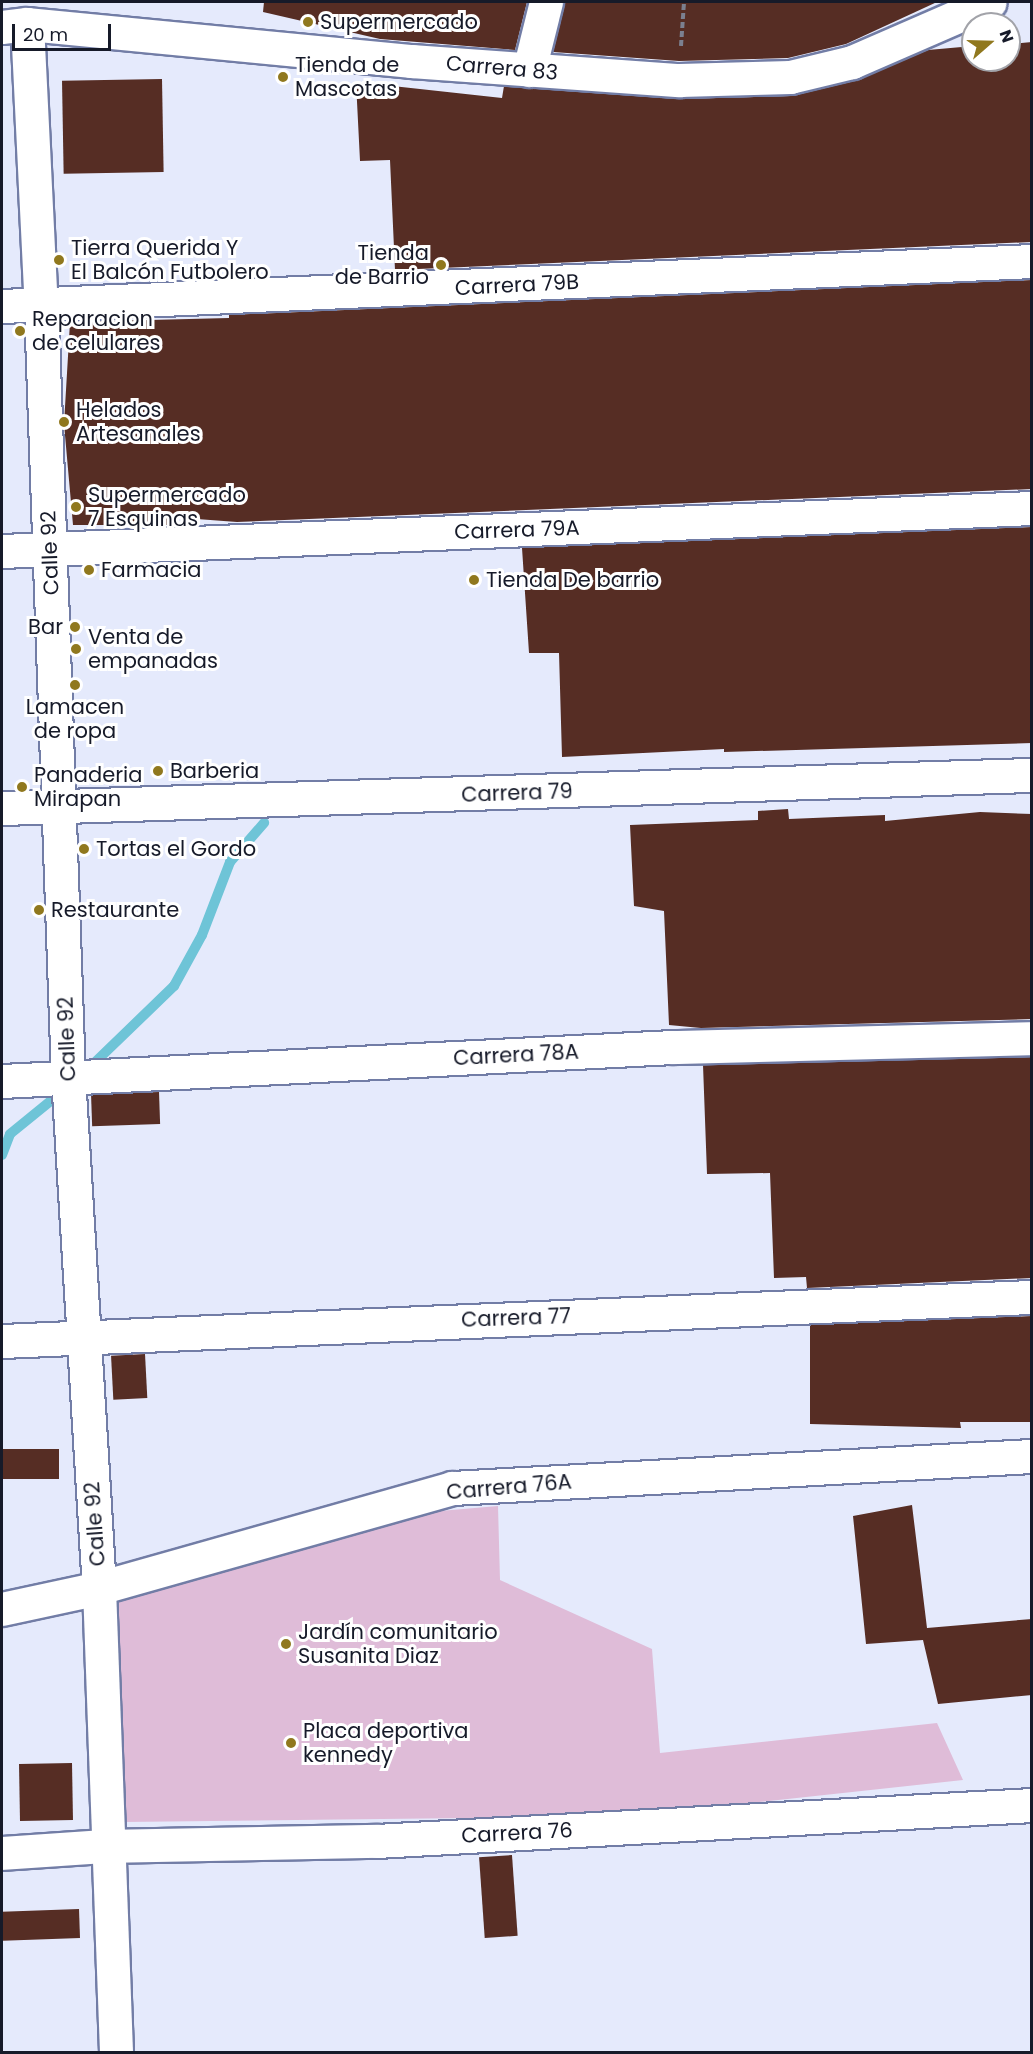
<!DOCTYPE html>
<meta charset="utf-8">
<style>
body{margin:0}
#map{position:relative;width:1033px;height:2054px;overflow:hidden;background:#e5eafc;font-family:Poppins,sans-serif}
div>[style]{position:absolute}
.green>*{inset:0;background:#dfbcd8}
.stream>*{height:10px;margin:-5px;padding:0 5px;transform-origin:5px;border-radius:5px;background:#6ec4d7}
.building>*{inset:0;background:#562d24;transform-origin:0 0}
.path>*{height:4px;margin-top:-2px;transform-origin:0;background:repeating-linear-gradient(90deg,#7b8090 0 6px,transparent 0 9px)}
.roads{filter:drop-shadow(2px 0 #727da6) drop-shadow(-2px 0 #727da6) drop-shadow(0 2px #727da6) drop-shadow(0 -2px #727da6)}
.street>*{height:33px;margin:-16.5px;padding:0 16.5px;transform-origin:16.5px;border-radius:16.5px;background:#fff}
.secondary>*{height:33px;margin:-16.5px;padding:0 16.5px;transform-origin:16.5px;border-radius:16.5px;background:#fff}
.dots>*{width:16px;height:16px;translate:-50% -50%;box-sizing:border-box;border:3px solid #fff;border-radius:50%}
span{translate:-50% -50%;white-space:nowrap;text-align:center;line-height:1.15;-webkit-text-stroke:6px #fff;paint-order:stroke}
.poi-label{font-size:21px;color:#161a29}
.left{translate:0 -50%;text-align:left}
.right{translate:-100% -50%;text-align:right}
.street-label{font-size:21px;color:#161a29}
.frame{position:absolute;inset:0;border:3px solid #161a29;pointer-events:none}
.north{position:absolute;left:961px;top:12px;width:60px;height:60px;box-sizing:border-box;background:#fff;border:2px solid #a2a3a9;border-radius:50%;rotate:70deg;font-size:16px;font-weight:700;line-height:24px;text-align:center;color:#161a29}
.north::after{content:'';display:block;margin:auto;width:21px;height:27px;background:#90781e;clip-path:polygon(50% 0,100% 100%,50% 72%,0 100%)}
.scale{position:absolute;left:12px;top:24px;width:99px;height:27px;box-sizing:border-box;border:3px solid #161a29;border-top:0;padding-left:8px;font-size:18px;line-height:21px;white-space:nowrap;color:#161a29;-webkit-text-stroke:4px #fff;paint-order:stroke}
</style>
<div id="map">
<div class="green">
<i style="clip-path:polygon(498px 1506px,500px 1580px,652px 1649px,660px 1753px,937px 1723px,963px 1780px,631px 1816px,124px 1822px,115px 1599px,405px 1514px)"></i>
</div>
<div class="stream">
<i style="left:87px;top:1070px;width:121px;rotate:-44deg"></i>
<i style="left:174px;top:986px;width:58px;rotate:-61.2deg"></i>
<i style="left:202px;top:935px;width:78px;rotate:-69deg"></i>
<i style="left:230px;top:862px;width:52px;rotate:-48.9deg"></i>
<i style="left:2px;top:1155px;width:22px;rotate:-69deg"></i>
<i style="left:10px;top:1134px;width:70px;rotate:-39.2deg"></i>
</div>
<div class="building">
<i style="clip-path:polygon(264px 2px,527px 2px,515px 50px,380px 39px,263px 12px)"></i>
<i style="clip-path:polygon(564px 2px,937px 2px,846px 44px,788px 58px,679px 61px,553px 52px)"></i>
<i style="clip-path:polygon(1032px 42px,1032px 242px,395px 270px,390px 160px,360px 161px,356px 82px,502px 98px,504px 86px,678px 99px,790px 96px,857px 80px,928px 50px,973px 46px,973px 60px,1009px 60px,1009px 44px)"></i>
<i style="left:162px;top:79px;width:93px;height:100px;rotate:89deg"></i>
<i style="clip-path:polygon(1032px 280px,1032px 489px,237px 522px,170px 517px,170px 525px,73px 525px,64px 424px,70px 322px,229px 318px,229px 315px)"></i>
<i style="clip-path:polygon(1032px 527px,1032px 743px,724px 752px,724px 749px,562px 757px,559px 653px,529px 653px,522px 548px)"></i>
<i style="clip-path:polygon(788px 809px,789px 819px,885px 815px,885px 821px,980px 812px,1032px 814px,1032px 1019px,701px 1028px,669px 1025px,664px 911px,634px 906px,630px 825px,758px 820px,758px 811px)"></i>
<i style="clip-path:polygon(1032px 1057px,1032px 1278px,807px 1288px,806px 1277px,774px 1278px,770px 1173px,707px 1174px,703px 1065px)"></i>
<i style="left:159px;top:1092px;width:32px;height:68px;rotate:88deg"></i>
<i style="clip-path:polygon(1032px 1316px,1032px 1422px,960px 1422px,961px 1428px,810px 1424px,810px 1325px)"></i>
<i style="left:145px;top:1354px;width:44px;height:34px;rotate:87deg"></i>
<i style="left:2px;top:1449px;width:57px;height:30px"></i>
<i style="clip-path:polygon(912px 1505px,927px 1628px,1032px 1619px,1032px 1695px,938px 1704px,923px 1640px,866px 1644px,853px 1516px)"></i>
<i style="left:72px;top:1763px;width:57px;height:53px;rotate:89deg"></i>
<i style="left:512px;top:1855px;width:81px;height:33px;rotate:86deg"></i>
<i style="left:79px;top:1909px;width:29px;height:77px;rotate:88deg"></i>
</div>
<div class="path">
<i style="left:681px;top:46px;width:44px;rotate:-86.1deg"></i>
</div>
<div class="roads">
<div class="street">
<i style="left:529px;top:70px;width:70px;rotate:-76deg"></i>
<i style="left:2px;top:306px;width:1031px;rotate:-2.5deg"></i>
<i style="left:2px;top:551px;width:1031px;rotate:-2.39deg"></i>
<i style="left:2px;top:1081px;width:673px;rotate:-2.9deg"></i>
<i style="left:674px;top:1047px;width:358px;rotate:-1.4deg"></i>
<i style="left:2px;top:1341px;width:1031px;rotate:-2.45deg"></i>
<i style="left:2px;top:1609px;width:99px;rotate:-12.2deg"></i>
<i style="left:99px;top:1588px;width:367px;rotate:-15.8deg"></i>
<i style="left:452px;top:1488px;width:581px;rotate:-3.16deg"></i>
<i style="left:2px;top:1853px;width:104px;rotate:-3.9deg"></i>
</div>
<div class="secondary">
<i style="left:27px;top:24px;width:283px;rotate:87.2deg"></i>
<i style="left:41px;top:307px;width:769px;rotate:87.99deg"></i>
<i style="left:68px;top:1076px;width:513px;rotate:86.54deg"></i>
<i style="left:99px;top:1588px;width:464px;rotate:87.9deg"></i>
<i style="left:2px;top:27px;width:25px;rotate:-7deg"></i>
<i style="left:27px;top:24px;width:386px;rotate:5.5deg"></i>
<i style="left:411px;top:61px;width:269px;rotate:4.1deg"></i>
<i style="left:679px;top:80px;width:111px;rotate:-1.5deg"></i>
<i style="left:790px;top:77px;width:64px;rotate:-13.6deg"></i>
<i style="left:852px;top:62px;width:150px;rotate:-23.5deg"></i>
<i style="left:2px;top:808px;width:1031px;rotate:-1.84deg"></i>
<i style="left:106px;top:1846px;width:270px;rotate:-1.1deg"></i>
<i style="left:376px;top:1841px;width:657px;rotate:-3.14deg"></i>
</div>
</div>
<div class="dots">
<i style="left:308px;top:22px;background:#90781e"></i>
<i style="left:283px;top:77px;background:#90781e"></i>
<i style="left:59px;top:260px;background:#90781e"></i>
<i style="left:441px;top:265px;background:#90781e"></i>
<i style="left:20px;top:331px;background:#90781e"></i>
<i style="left:64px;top:422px;background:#90781e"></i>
<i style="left:76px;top:507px;background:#90781e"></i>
<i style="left:89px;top:570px;background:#90781e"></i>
<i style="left:474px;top:580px;background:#90781e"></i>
<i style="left:75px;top:627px;background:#90781e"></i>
<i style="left:76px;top:649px;background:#90781e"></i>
<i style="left:75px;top:685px;background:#90781e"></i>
<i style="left:158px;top:771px;background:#90781e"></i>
<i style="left:22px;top:787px;background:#90781e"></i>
<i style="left:84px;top:849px;background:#90781e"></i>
<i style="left:39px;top:910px;background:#90781e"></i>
<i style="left:286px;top:1644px;background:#90781e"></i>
<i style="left:291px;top:1743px;background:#90781e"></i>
</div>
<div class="poi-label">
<span class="left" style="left:320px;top:22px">Supermercado</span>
<span class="left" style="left:295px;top:77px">Tienda de<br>Mascotas</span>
<span class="left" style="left:71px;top:260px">Tierra Querida Y<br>El Balcón Futbolero</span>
<span class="right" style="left:429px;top:265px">Tienda<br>de Barrio</span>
<span class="left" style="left:32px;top:331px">Reparacion<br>de celulares</span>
<span class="left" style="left:76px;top:422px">Helados<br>Artesanales</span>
<span class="left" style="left:88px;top:507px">Supermercado<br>7 Esquinas</span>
<span class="left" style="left:101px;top:570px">Farmacia</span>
<span class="left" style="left:486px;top:580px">Tienda De barrio</span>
<span class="right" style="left:63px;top:627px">Bar</span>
<span class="left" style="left:88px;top:649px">Venta de<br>empanadas</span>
<span style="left:75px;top:719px">Lamacen<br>de ropa</span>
<span class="left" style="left:170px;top:771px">Barberia</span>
<span class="left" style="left:34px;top:787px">Panaderia<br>Mirapan</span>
<span class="left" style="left:96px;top:849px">Tortas el Gordo</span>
<span class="left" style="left:51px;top:910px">Restaurante</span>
<span class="left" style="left:298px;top:1644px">Jardín comunitario<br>Susanita Diaz</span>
<span class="left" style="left:303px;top:1743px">Placa deportiva<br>kennedy</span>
</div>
<div class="street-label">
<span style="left:502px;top:68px;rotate:5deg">Carrera 83</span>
<span style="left:517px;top:285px;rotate:-3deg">Carrera 79B</span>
<span style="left:517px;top:530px;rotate:-2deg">Carrera 79A</span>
<span style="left:50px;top:553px;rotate:-92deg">Calle 92</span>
<span style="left:517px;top:793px;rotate:-2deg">Carrera 79</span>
<span style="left:67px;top:1039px;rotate:-92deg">Calle 92</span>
<span style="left:516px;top:1055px;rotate:-3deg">Carrera 78A</span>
<span style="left:516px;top:1318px;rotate:-2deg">Carrera 77</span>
<span style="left:509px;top:1487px;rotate:-5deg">Carrera 76A</span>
<span style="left:95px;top:1524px;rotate:-94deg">Calle 92</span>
<span style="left:517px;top:1833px;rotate:-3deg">Carrera 76</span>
</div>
<div class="frame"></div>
<div class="north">N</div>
<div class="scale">20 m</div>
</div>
